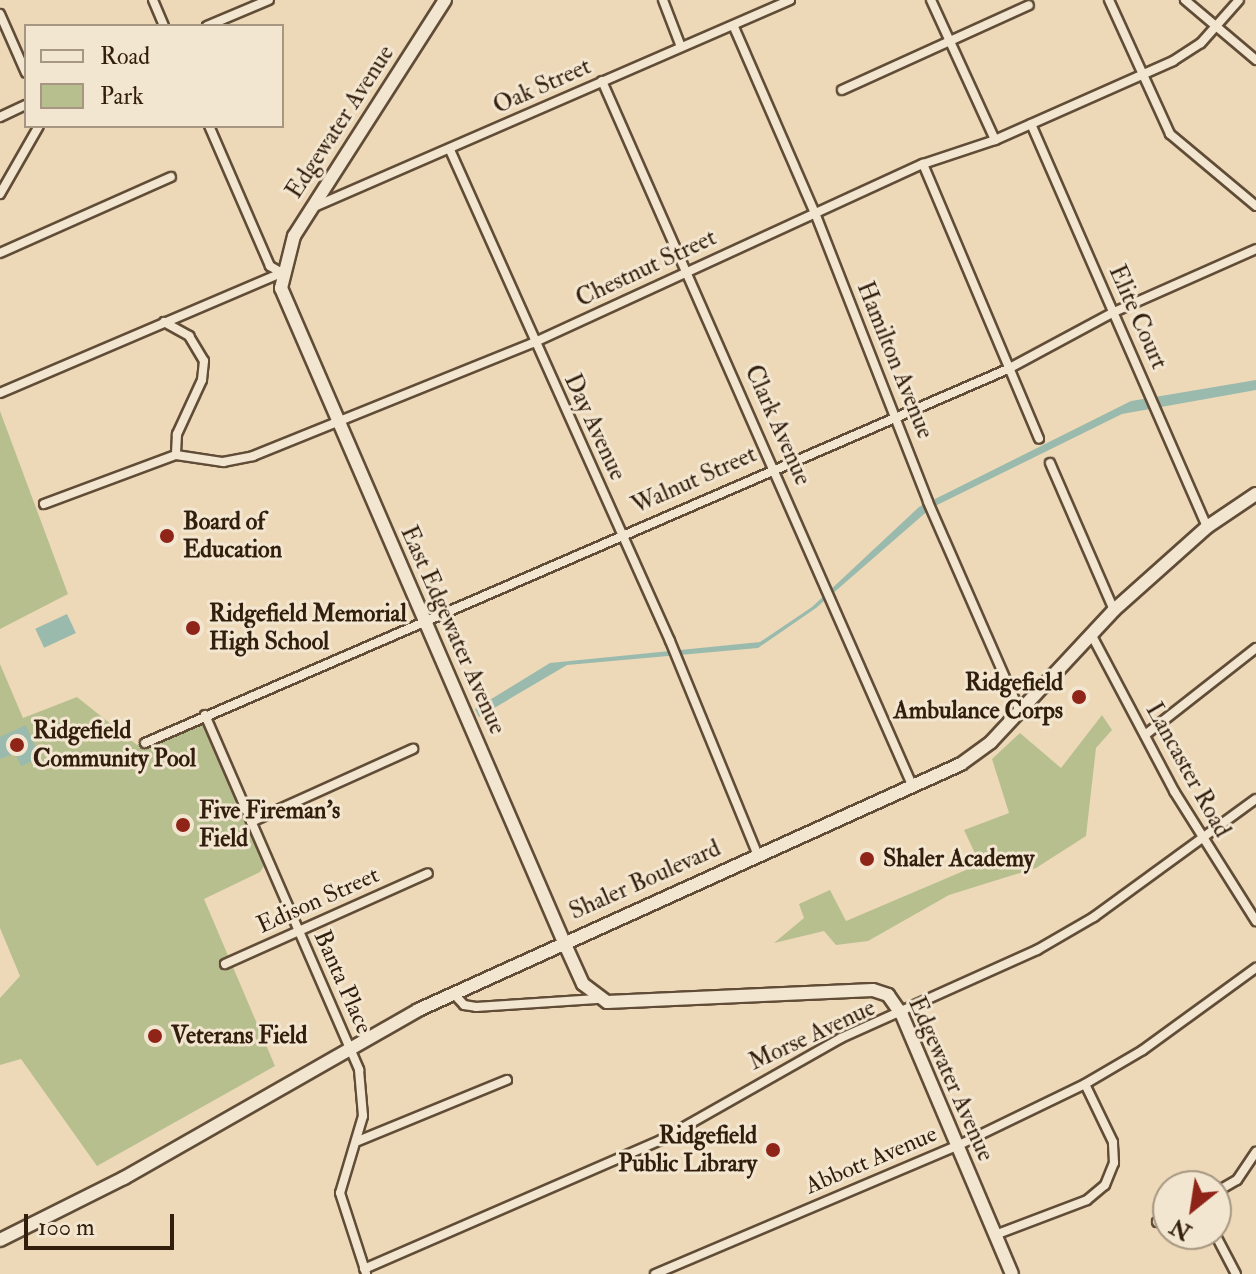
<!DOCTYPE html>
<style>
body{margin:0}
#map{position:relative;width:1256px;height:1274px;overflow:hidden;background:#edd9b8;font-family:"IM FELL Double Pica",serif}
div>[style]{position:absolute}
.green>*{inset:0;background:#b8bf8f}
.water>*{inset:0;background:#99baad;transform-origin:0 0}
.roads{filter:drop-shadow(2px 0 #614d37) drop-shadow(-2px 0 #614d37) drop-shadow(0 2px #614d37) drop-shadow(0 -2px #614d37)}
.street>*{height:8px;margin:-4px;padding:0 4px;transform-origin:4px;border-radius:4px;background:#f3e6d1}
.secondary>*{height:12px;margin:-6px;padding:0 6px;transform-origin:6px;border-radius:6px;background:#f3e6d1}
.dots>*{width:22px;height:22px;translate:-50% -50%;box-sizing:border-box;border:4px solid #f3e6d1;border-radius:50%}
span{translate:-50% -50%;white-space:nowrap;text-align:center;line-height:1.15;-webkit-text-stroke:6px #f3e6d1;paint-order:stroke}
.street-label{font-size:24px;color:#321e0c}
.poi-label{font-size:24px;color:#321e0c;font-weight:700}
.left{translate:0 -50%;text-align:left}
.right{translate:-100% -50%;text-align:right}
.legend{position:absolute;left:24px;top:24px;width:260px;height:104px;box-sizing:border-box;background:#f3e6d1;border:2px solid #a69682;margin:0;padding:10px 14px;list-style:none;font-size:24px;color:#321e0c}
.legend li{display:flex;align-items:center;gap:16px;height:40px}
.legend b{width:40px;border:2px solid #a69682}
.north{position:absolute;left:1152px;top:1170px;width:80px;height:80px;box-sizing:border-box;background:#f3e6d1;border:2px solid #a69682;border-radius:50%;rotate:210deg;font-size:22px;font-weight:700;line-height:32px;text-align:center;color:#321e0c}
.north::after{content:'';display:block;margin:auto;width:28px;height:36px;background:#8f2418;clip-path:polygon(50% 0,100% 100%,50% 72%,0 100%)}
.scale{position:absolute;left:24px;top:1214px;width:150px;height:36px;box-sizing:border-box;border:4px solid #321e0c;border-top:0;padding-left:10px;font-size:24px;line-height:28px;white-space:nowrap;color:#321e0c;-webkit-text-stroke:6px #f3e6d1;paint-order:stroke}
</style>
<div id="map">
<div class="green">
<i style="clip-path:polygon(0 411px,68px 594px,0 629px)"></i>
<i style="clip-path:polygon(0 664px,23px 718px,77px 697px,137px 745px,205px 715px,269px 858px,260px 872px,204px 899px,275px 1066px,97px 1166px,21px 1059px,0 1065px,0 998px,20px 976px,0 928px)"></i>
<i style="clip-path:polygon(1102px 715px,1112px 730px,1096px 748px,1086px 836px,1036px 868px,949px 895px,868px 941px,836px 945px,824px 931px,774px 943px,804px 918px,799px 904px,830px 890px,846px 921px,980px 864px,964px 830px,1009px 813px,992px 759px,1020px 733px,1061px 768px)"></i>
</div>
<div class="water">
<i style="clip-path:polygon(1256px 380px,1256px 390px,1122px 414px,931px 508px,816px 608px,758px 648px,567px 665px,479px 717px,475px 709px,550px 663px,760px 642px,812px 607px,919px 507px,1131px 401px)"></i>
<i style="left:67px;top:614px;width:21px;height:35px;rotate:65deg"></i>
<i style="clip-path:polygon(26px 725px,40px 758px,21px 766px,15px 753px,0 759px,0 737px)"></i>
</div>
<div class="roads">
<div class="street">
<i style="left:153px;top:0;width:28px;rotate:67deg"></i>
<i style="left:663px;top:0;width:50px;rotate:69deg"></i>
<i style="left:931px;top:0;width:154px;rotate:65.4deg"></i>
<i style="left:1109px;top:0;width:147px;rotate:65.5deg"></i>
<i style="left:1170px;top:134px;width:112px;rotate:39.9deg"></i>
<i style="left:1185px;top:0;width:93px;rotate:40.2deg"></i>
<i style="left:0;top:14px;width:64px;rotate:66.2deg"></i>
<i style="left:207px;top:26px;width:67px;rotate:-22.8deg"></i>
<i style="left:734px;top:27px;width:203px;rotate:66.5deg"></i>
<i style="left:815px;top:213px;width:310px;rotate:68.6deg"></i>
<i style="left:928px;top:502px;width:224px;rotate:66.3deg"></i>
<i style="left:602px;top:81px;width:771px;rotate:66.23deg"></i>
<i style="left:842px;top:90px;width:205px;rotate:-24.4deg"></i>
<i style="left:0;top:117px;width:29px;rotate:-25deg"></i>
<i style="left:1031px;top:124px;width:440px;rotate:66.4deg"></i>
<i style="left:450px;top:150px;width:538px;rotate:65.86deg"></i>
<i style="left:670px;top:641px;width:232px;rotate:67.7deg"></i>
<i style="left:923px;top:164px;width:298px;rotate:67.1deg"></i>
<i style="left:0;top:194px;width:78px;rotate:-60.2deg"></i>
<i style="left:314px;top:207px;width:519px;rotate:-23.5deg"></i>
<i style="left:0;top:253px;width:187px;rotate:-24deg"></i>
<i style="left:164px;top:322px;width:29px;rotate:29deg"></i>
<i style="left:189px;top:336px;width:29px;rotate:59deg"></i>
<i style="left:204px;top:361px;width:19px;rotate:96deg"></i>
<i style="left:202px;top:380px;width:60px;rotate:114.8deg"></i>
<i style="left:177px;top:434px;width:21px;rotate:93deg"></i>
<i style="left:0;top:393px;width:306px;rotate:-23.1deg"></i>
<i style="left:282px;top:273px;width:14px;rotate:-150deg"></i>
<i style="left:270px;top:266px;width:153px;rotate:-113.5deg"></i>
<i style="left:1050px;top:463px;width:160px;rotate:66.5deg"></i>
<i style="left:44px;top:504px;width:141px;rotate:-20.4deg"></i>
<i style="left:176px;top:455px;width:48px;rotate:8.5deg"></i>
<i style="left:223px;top:462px;width:31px;rotate:-11deg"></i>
<i style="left:253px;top:456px;width:302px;rotate:-22deg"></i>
<i style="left:533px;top:343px;width:429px;rotate:-24.7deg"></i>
<i style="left:923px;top:164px;width:76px;rotate:-18.4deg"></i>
<i style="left:995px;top:140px;width:195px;rotate:-23.9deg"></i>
<i style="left:1173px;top:61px;width:33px;rotate:-33deg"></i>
<i style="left:1201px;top:43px;width:57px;rotate:-48.5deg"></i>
<i style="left:1091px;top:634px;width:178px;rotate:62.1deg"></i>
<i style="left:1174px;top:791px;width:154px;rotate:57.8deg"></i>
<i style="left:205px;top:715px;width:387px;rotate:66.5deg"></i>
<i style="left:359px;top:1070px;width:46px;rotate:85deg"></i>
<i style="left:363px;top:1116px;width:80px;rotate:106.6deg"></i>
<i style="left:340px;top:1193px;width:84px;rotate:72deg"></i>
<i style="left:1145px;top:735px;width:141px;rotate:-38.1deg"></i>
<i style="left:145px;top:743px;width:941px;rotate:-23.43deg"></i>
<i style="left:1008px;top:369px;width:120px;rotate:-28.3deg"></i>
<i style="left:1114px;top:312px;width:155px;rotate:-23.9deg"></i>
<i style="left:251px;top:822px;width:178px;rotate:-24.3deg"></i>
<i style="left:225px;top:964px;width:222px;rotate:-24.1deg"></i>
<i style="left:453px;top:993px;width:16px;rotate:47deg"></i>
<i style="left:464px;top:1005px;width:12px;rotate:9deg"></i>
<i style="left:476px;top:1007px;width:121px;rotate:-3.8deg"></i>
<i style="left:358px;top:1141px;width:161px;rotate:-22.3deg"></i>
<i style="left:1216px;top:1192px;width:24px;rotate:-30deg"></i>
<i style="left:1237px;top:1180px;width:34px;rotate:-56deg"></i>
<i style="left:1157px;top:1222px;width:13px;rotate:-29deg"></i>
<i style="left:1215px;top:1234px;width:45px;rotate:62.3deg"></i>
<i style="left:995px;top:1235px;width:98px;rotate:-20.8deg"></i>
<i style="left:1087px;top:1200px;width:23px;rotate:-40deg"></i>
<i style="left:1105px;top:1185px;width:24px;rotate:-68deg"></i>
<i style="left:1114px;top:1163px;width:21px;rotate:-93deg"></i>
<i style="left:1113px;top:1142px;width:64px;rotate:-115.8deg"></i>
<i style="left:364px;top:1269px;width:324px;rotate:-23.5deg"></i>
<i style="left:661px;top:1140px;width:207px;rotate:-29.5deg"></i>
<i style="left:841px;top:1038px;width:215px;rotate:-24.2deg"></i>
<i style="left:1037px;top:950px;width:66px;rotate:-30.1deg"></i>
<i style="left:1094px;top:917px;width:200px;rotate:-36.1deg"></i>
<i style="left:655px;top:1274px;width:328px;rotate:-23deg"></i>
<i style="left:957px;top:1146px;width:142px;rotate:-25.8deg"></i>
<i style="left:1085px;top:1084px;width:67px;rotate:-30.4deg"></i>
<i style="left:1143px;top:1050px;width:140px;rotate:-36deg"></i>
</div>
<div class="secondary">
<i style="left:445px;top:0;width:280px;rotate:122.6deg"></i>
<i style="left:294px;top:236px;width:54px;rotate:104deg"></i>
<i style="left:281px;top:288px;width:710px;rotate:66.61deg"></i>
<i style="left:563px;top:940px;width:48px;rotate:65.6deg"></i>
<i style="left:583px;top:984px;width:30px;rotate:37deg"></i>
<i style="left:607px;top:1002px;width:266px;rotate:-2.6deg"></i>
<i style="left:873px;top:990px;width:16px;rotate:18deg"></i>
<i style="left:888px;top:995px;width:24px;rotate:55deg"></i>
<i style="left:902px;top:1015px;width:281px;rotate:67deg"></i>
<i style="left:0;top:1240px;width:139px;rotate:-26.6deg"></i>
<i style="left:124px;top:1178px;width:339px;rotate:-29.7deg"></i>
<i style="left:418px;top:1010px;width:596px;rotate:-24.37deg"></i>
<i style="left:961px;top:764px;width:37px;rotate:-36deg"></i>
<i style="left:991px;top:742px;width:180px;rotate:-47deg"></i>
<i style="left:1114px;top:610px;width:125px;rotate:-41.7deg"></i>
<i style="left:1207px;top:527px;width:59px;rotate:-34deg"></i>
</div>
</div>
<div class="dots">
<i style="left:167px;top:536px;background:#8f2418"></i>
<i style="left:193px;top:628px;background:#8f2418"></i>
<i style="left:1079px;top:697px;background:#8f2418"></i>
<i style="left:17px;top:745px;background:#8f2418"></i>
<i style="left:183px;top:825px;background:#8f2418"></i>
<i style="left:867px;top:859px;background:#8f2418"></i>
<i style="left:155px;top:1036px;background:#8f2418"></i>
<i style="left:773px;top:1150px;background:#8f2418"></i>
</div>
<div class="street-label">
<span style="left:542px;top:86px;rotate:-24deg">Oak Street</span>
<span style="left:340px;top:122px;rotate:-57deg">Edgewater Avenue</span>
<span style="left:646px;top:268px;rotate:-25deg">Chestnut Street</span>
<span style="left:1138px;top:317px;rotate:66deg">Elite Court</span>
<span style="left:895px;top:360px;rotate:68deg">Hamilton Avenue</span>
<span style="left:778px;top:425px;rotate:66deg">Clark Avenue</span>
<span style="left:595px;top:427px;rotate:65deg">Day Avenue</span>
<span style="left:694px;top:480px;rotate:-24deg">Walnut Street</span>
<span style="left:453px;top:630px;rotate:66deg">East Edgewater Avenue</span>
<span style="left:1188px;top:770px;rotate:61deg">Lancaster Road</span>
<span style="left:645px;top:880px;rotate:-24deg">Shaler Boulevard</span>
<span style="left:318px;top:900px;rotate:-24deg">Edison Street</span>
<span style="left:343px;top:982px;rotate:66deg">Banta Place</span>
<span style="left:812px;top:1035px;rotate:-25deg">Morse Avenue</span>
<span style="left:951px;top:1079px;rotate:66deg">Edgewater Avenue</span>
<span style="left:871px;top:1160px;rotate:-23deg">Abbott Avenue</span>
</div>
<div class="poi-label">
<span class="left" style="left:183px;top:536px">Board of<br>Education</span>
<span class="left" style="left:209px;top:628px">Ridgefield Memorial<br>High School</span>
<span class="right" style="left:1063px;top:697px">Ridgefield<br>Ambulance Corps</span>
<span class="left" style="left:33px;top:745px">Ridgefield<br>Community Pool</span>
<span class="left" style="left:199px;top:825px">Five Fireman's<br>Field</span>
<span class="left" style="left:883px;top:859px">Shaler Academy</span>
<span class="left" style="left:171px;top:1036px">Veterans Field</span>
<span class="right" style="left:757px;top:1150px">Ridgefield<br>Public Library</span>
</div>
<ul class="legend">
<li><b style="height:10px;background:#f3e6d1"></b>Road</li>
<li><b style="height:22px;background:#b8bf8f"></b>Park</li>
</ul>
<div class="north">N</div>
<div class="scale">100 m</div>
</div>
